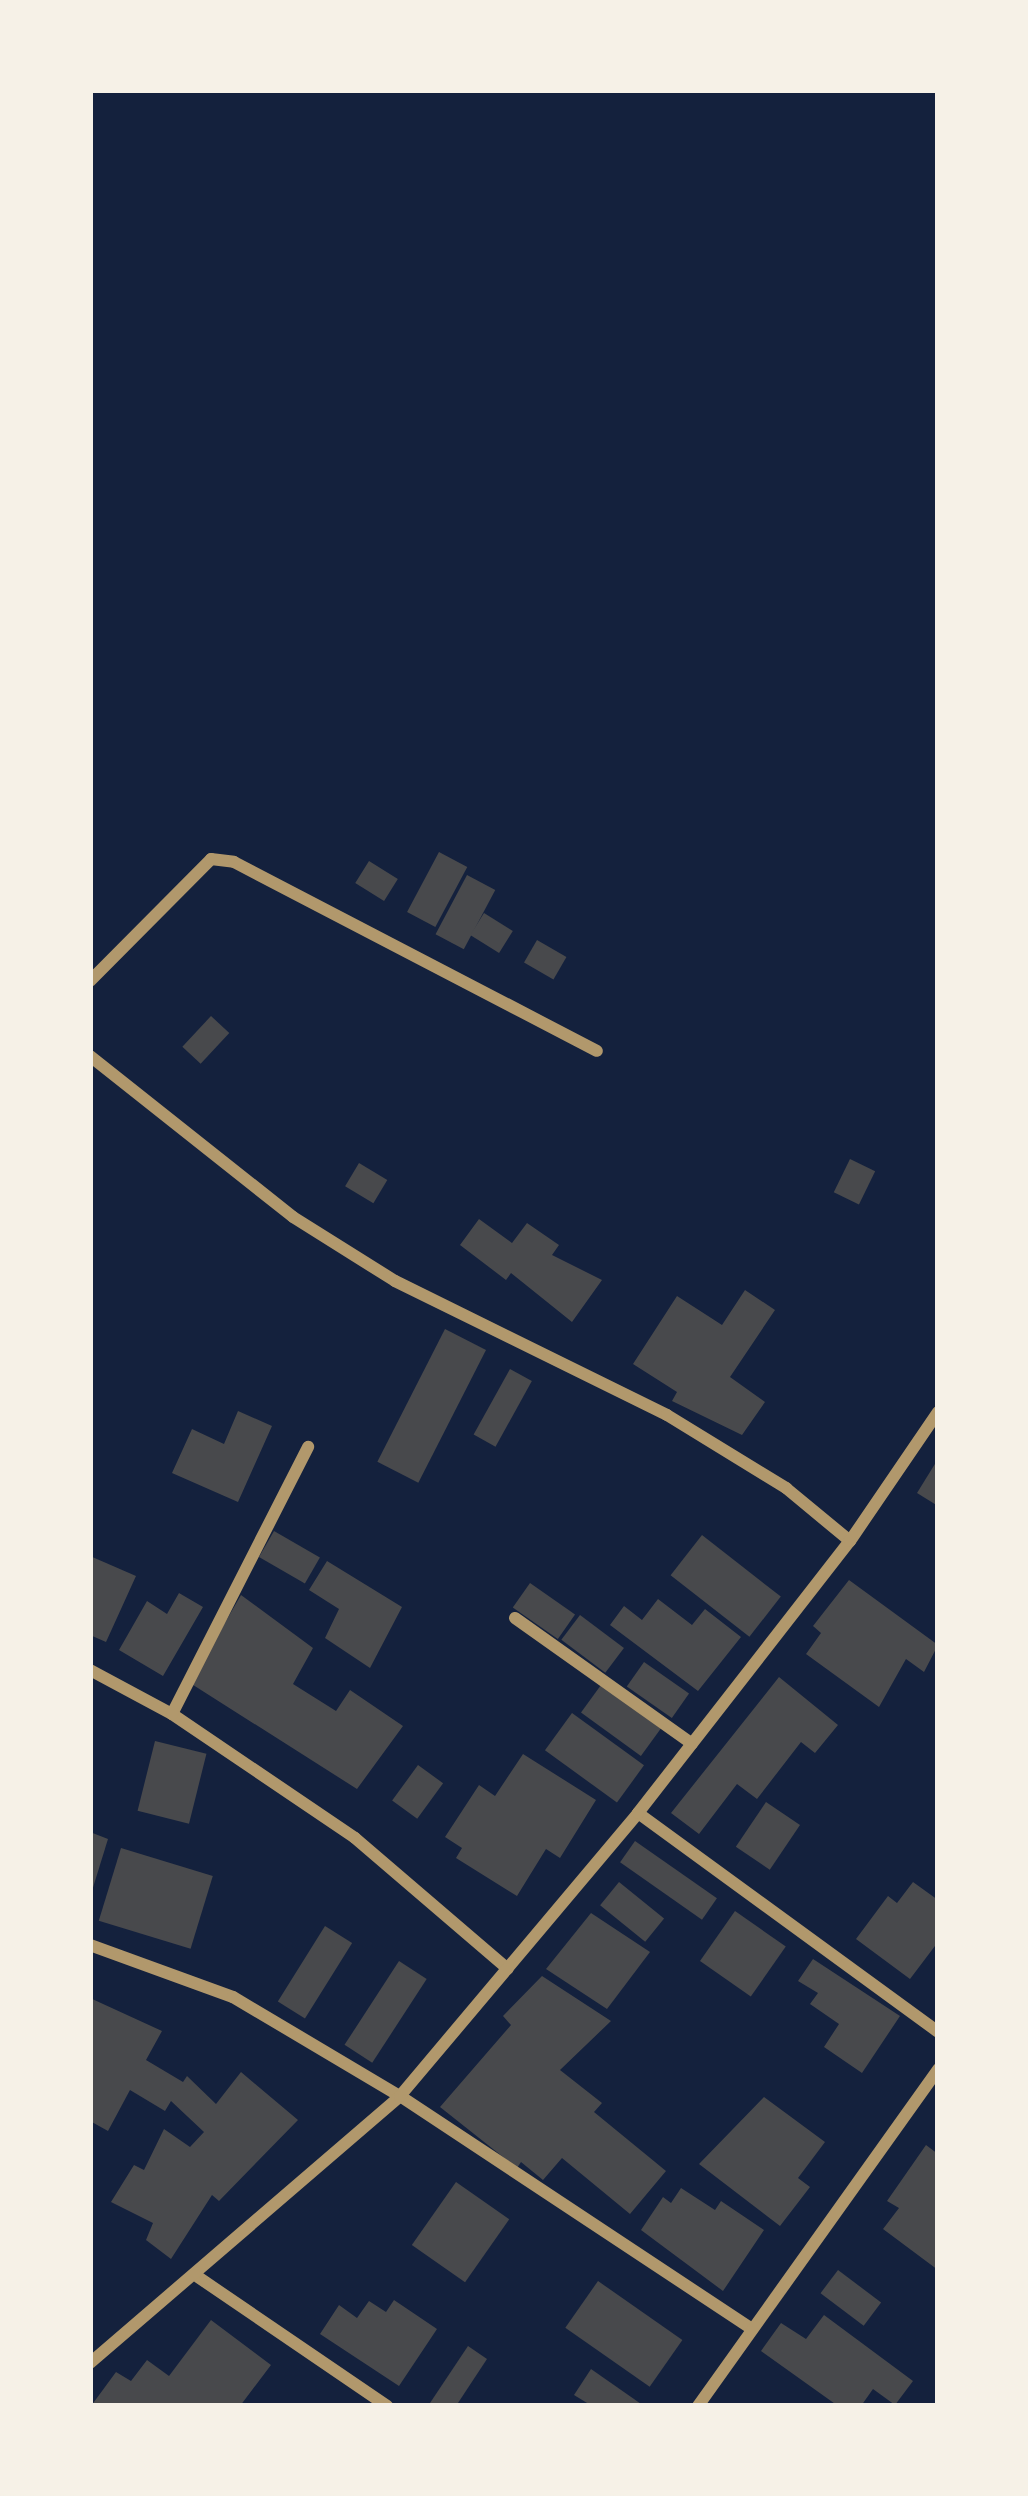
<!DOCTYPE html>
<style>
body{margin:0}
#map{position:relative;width:1028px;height:2496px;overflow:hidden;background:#14213d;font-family:"Sofia Sans Condensed",sans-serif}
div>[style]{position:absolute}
.building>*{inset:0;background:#48494c;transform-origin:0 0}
.minor>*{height:12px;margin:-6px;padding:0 6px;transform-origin:6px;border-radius:6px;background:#b1986c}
span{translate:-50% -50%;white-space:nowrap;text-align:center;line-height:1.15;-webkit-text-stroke:12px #f6f1e7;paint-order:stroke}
.frame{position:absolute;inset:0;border:93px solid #f6f1e7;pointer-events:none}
</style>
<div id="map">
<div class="building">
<i style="left:439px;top:852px;width:32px;height:68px;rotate:28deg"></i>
<i style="left:369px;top:861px;width:34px;height:26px;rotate:32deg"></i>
<i style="left:467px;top:875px;width:32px;height:67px;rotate:28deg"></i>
<i style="left:484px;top:913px;width:34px;height:26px;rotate:32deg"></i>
<i style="left:537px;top:940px;width:34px;height:26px;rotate:30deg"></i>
<i style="left:211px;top:1016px;width:25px;height:42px;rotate:43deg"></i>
<i style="left:850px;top:1159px;width:28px;height:37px;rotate:26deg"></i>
<i style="left:359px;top:1163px;width:33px;height:27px;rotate:31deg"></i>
<i style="clip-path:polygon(479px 1219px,512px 1243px,527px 1223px,559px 1245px,552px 1255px,602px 1280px,572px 1322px,511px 1273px,506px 1280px,460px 1245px)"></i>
<i style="clip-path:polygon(745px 1290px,775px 1310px,730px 1377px,765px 1402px,742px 1435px,672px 1401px,677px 1392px,633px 1364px,677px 1296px,722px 1325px)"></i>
<i style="left:445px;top:1329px;width:46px;height:149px;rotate:27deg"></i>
<i style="left:510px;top:1369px;width:25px;height:75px;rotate:29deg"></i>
<i style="clip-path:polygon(238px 1411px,272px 1426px,238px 1502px,172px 1473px,192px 1429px,224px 1444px)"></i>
<i style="clip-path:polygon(938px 1459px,938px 1506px,917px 1493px)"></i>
<i style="left:274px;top:1531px;width:53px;height:30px;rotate:30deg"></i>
<i style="left:702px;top:1535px;width:100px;height:51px;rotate:38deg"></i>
<i style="clip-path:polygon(90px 1556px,136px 1576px,106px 1642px,90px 1635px)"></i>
<i style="clip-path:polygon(327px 1561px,402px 1607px,370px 1668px,325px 1638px,339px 1609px,309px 1590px)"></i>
<i style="clip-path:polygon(849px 1580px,938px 1645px,924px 1672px,906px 1659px,879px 1707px,806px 1654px,821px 1633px,813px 1626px)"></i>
<i style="left:530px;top:1583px;width:55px;height:30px;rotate:35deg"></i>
<i style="clip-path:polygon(179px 1593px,203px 1607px,163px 1676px,119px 1650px,147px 1601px,167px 1614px)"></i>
<i style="clip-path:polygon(241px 1595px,313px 1648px,293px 1684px,336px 1711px,350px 1690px,403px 1726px,357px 1789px,190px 1683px)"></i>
<i style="clip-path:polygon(658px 1599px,692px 1625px,705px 1609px,741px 1637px,698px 1691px,610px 1625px,624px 1606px,642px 1620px)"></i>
<i style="left:580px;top:1615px;width:55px;height:31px;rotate:37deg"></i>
<i style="left:644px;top:1662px;width:55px;height:30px;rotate:35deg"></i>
<i style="clip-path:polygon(779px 1677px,838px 1725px,815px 1753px,801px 1742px,757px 1799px,737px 1784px,699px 1834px,671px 1813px)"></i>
<i style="left:601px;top:1685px;width:74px;height:34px;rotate:36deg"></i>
<i style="left:572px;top:1713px;width:89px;height:46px;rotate:36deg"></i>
<i style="left:155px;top:1741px;width:53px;height:72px;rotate:14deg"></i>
<i style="clip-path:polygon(523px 1754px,596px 1800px,560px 1858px,546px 1849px,517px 1896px,456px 1858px,462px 1848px,445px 1837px,479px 1785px,495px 1796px)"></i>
<i style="left:418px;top:1765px;width:31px;height:44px;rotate:36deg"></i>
<i style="left:766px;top:1802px;width:41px;height:54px;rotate:34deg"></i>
<i style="clip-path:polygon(90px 1832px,108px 1839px,91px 1894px,90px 1894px)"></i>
<i style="left:635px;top:1841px;width:100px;height:26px;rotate:35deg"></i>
<i style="left:121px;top:1848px;width:96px;height:76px;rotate:17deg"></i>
<i style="left:619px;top:1882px;width:58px;height:30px;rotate:39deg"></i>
<i style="clip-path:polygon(913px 1882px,938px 1900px,938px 1942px,910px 1979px,856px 1939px,888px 1896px,897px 1903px)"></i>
<i style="left:735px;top:1911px;width:62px;height:61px;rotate:35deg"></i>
<i style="clip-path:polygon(591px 1913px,650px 1952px,607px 2009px,546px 1969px)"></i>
<i style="left:325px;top:1926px;width:32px;height:89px;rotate:32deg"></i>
<i style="clip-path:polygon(813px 1959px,900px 2016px,862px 2073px,824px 2047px,839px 2024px,810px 2004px,818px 1993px,798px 1981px)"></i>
<i style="left:399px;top:1961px;width:33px;height:100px;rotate:33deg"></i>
<i style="clip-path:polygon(542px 1976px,611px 2021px,560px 2070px,602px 2103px,594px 2112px,666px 2171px,630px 2214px,562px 2158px,543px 2180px,521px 2162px,517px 2168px,440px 2107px,511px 2025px,503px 2016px)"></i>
<i style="clip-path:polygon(90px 1998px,162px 2031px,146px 2060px,183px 2082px,187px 2076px,216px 2104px,241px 2072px,298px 2120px,219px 2201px,212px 2195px,171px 2259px,146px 2240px,153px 2223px,111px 2202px,134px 2165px,144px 2170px,164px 2129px,190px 2147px,204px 2132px,171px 2101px,165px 2111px,130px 2090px,108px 2131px,90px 2121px)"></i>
<i style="clip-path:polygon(764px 2097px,825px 2142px,798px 2178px,810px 2187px,780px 2226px,699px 2164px)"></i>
<i style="clip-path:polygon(926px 2145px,938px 2154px,938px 2270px,883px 2229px,899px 2208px,887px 2201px)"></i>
<i style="left:456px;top:2182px;width:65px;height:77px;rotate:35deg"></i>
<i style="clip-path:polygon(681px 2188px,715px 2210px,721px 2201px,764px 2230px,723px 2291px,641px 2230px,663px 2197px,671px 2203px)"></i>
<i style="left:838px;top:2270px;width:54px;height:29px;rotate:37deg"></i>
<i style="left:598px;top:2281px;width:103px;height:57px;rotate:35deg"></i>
<i style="clip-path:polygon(394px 2300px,437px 2329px,399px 2386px,320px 2334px,339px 2305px,357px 2318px,369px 2301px,386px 2312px)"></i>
<i style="clip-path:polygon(824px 2315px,913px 2381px,895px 2405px,873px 2389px,861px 2406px,838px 2406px,761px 2351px,781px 2323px,806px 2339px)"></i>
<i style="clip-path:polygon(211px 2320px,271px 2365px,240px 2406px,91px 2406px,116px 2372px,131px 2381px,147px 2360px,169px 2376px)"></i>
<i style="clip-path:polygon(468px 2346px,487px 2359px,456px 2406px,428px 2406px)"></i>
<i style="clip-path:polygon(591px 2369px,644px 2406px,592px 2406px,574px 2395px)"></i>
</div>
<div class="minor">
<i style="left:90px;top:981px;width:172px;rotate:-45.2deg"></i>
<i style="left:211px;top:859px;width:23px;rotate:7deg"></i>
<i style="left:234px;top:862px;width:409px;rotate:27.5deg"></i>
<i style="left:90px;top:1056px;width:259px;rotate:38.4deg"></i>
<i style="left:293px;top:1217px;width:120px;rotate:32.1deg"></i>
<i style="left:395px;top:1281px;width:303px;rotate:26.2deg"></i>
<i style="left:667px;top:1415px;width:140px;rotate:31.5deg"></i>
<i style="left:786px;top:1488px;width:83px;rotate:39.6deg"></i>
<i style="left:515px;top:1618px;width:217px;rotate:35.4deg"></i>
<i style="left:90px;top:1670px;width:93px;rotate:28.2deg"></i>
<i style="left:172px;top:1714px;width:221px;rotate:34.1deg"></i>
<i style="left:355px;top:1838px;width:201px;rotate:40.6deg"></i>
<i style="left:172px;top:1714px;width:300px;rotate:-63deg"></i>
<i style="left:638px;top:1813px;width:371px;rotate:36.1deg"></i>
<i style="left:90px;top:1945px;width:152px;rotate:20deg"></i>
<i style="left:233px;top:1997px;width:194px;rotate:30.7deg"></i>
<i style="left:400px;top:2096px;width:419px;rotate:33.5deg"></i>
<i style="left:198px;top:2277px;width:229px;rotate:34.3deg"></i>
<i style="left:90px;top:2363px;width:409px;rotate:-40.7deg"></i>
<i style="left:400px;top:2096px;width:370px;rotate:-49.9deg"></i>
<i style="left:638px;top:1813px;width:345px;rotate:-52.1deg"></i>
<i style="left:850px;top:1541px;width:156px;rotate:-55.7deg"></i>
<i style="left:698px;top:2406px;width:414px;rotate:-54.5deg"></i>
</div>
<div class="frame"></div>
</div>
